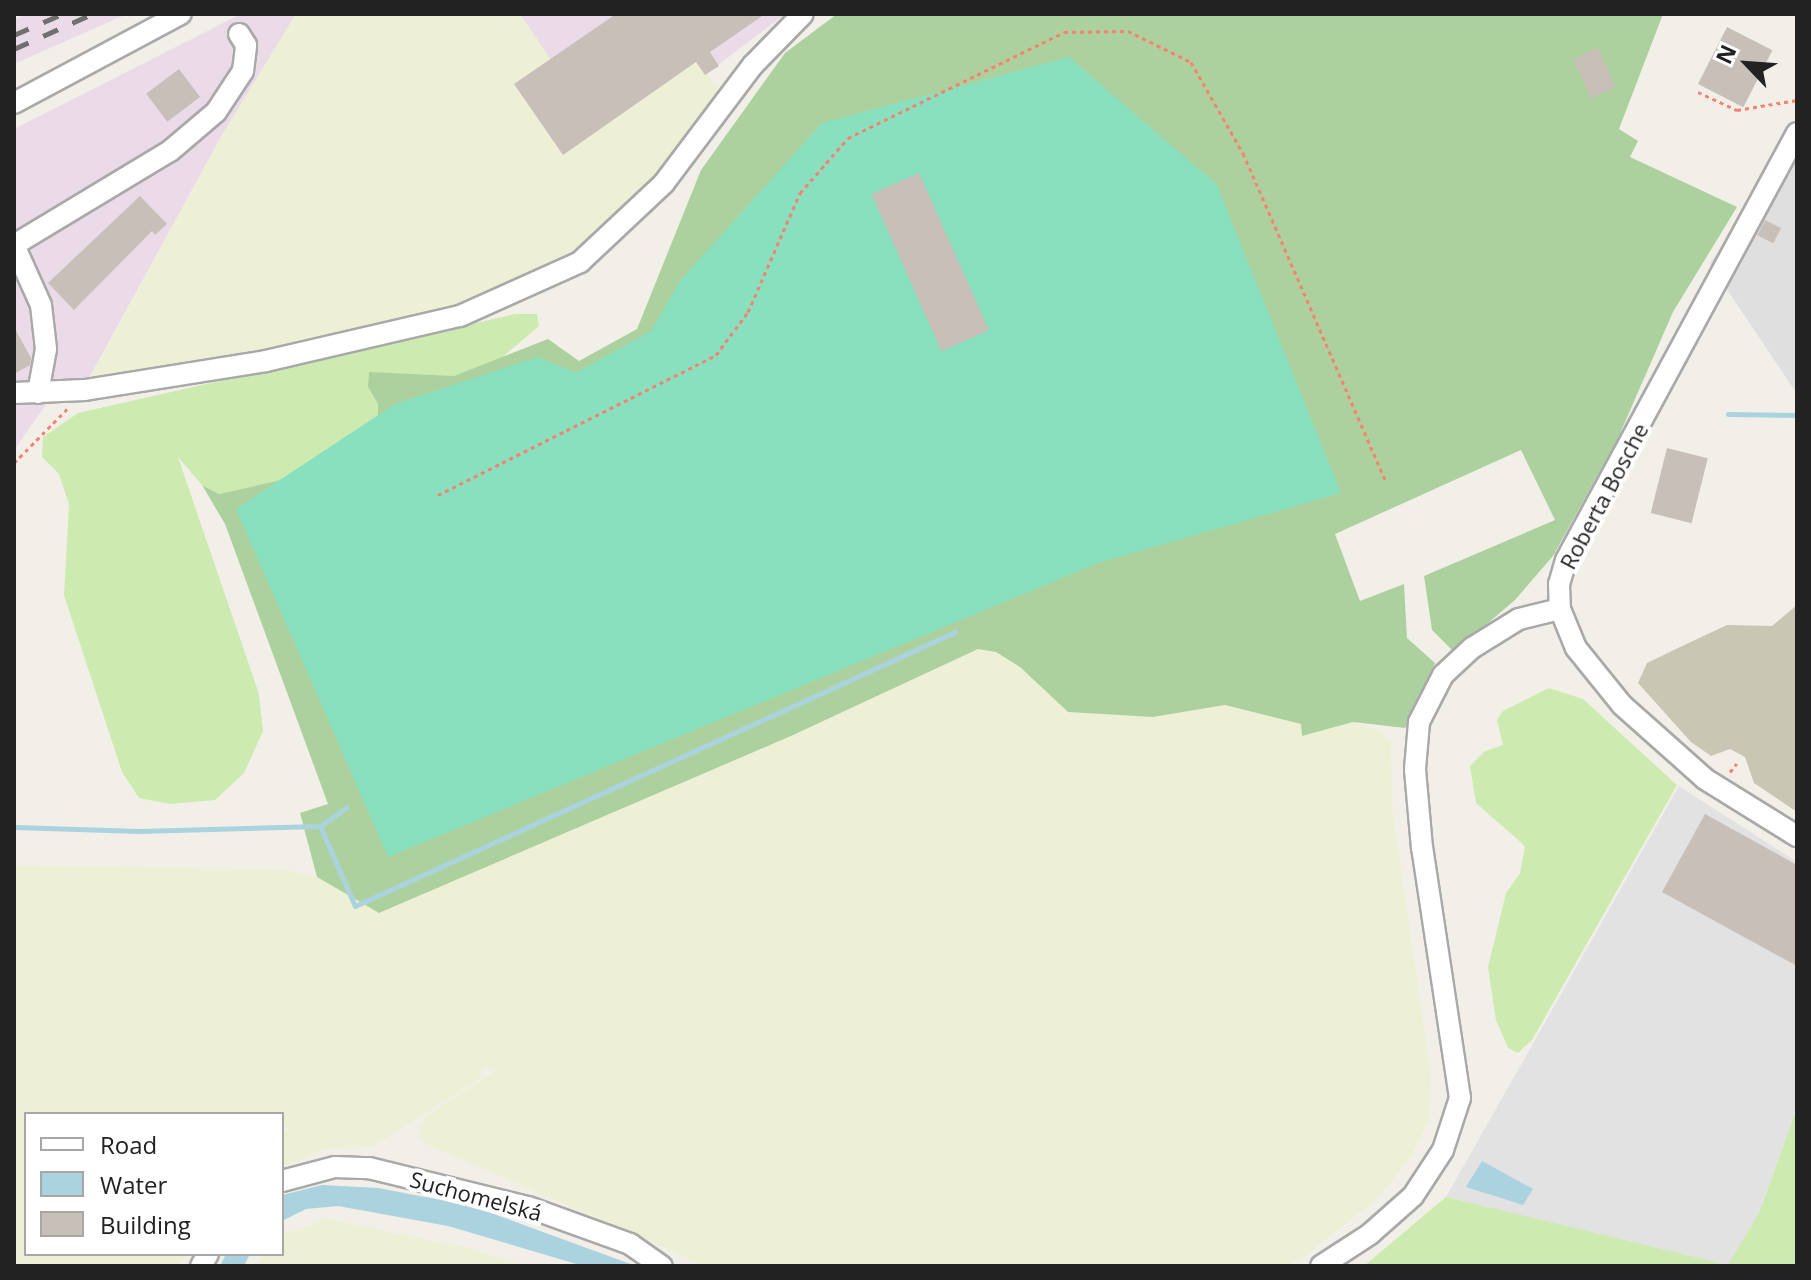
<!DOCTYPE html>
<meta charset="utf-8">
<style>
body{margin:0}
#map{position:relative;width:1811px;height:1280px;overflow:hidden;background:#f2efe9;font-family:"Open Sans",sans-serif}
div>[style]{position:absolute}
.residential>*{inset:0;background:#e0dfdf}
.industrial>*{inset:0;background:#ebdbe8}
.construction>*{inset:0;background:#c7c7b4}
.farmland>*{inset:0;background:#eef0d5}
.grass>*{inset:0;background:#cdebb0}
.forest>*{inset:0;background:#add19e}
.pitch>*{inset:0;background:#88e0be}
.parking>*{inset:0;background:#e2e2e2}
.water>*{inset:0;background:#aad3df}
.stream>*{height:5px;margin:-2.5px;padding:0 2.5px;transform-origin:2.5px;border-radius:2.5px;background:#aad3df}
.building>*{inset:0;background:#c7bfb8;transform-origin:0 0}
.path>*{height:3px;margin-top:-1.5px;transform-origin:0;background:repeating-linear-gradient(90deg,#fa8072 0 4px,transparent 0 8px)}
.roads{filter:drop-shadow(2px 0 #a9a9a9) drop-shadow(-2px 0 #a9a9a9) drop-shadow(0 2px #a9a9a9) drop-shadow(0 -2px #a9a9a9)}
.minor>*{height:20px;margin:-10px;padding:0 10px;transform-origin:10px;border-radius:10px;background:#fff}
.rail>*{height:5px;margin-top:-2.5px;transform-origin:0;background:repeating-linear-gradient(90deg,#707070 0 16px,transparent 0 32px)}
span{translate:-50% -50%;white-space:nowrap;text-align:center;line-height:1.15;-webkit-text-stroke:8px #fff;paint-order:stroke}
.street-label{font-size:22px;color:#222}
.frame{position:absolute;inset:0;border:16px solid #222;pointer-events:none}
.legend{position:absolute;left:24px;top:1112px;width:260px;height:144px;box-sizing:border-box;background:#fff;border:2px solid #a7a7a7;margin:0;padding:10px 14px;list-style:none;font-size:24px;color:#222}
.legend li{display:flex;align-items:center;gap:16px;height:40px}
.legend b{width:40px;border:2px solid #a7a7a7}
.north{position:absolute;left:1707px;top:24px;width:80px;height:80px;-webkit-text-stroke:6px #fff;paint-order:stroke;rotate:295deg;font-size:22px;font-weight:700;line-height:32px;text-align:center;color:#222}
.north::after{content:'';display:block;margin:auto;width:28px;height:36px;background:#222;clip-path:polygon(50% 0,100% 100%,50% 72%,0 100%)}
</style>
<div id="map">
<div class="residential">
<i style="clip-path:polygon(1797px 130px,1797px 394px,1710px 264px)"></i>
</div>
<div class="industrial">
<i style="clip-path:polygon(27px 14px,127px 14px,14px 64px,14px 20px)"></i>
<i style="clip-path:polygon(241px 14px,296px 14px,221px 137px,89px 378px,48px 402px,14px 450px,14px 129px)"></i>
<i style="clip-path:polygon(520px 14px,785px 14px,705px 75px,696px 62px,563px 155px,514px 84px,550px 59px)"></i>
</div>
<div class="construction">
<i style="clip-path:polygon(1797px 605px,1797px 812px,1754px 783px,1745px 757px,1730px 749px,1711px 756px,1691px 742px,1638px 683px,1647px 663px,1678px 648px,1727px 625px,1772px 626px)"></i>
</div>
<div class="farmland">
<i style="clip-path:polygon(296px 14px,520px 14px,551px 60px,514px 85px,563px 155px,697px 62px,722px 93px,643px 191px,609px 223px,557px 263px,468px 305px,282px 349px,105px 381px,90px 378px,221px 137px)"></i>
<i style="clip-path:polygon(978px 649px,996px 652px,1020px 667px,1068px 712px,1153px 717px,1225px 705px,1302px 724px,1302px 735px,1353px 722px,1381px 731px,1391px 743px,1392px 808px,1431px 1076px,1429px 1120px,1410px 1158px,1379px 1197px,1305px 1256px,1286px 1266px,706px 1266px,420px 1141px,420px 1126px,426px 1116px,497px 1070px,485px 1066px,477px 1081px,373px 1146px,325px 1149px,282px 1167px,282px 1134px,289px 1128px,282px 1126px,282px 1114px,26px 1114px,26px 1254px,188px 1254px,177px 1266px,14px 1266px,14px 865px,287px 870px,317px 877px,379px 913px,791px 736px)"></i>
<i style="clip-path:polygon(327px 1219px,466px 1248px,524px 1266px,256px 1266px,263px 1254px,282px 1254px,282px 1235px)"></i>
</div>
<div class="grass">
<i style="clip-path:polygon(515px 314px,537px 314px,539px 326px,499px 360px,454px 376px,402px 378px,368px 387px,378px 404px,378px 417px,303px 475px,219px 494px,202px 485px,178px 457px,259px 694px,263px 731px,244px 773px,215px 800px,170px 804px,139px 798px,122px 772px,64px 595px,69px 504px,59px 474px,42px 457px,43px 437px,78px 413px)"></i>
<i style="clip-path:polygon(1549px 688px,1583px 699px,1677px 785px,1532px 1040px,1518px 1053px,1508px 1048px,1496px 1020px,1488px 967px,1506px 893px,1520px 873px,1525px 846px,1476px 803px,1470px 766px,1485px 751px,1503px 745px,1497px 720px,1503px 711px)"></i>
<i style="clip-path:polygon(1797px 1107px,1797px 1266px,1364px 1266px,1446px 1197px,1584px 1227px,1759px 1213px)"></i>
</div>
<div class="forest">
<i style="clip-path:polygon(837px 14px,1663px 14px,1619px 129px,1638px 141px,1630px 157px,1737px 207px,1673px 312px,1618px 438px,1553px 556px,1515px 600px,1454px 652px,1432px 630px,1424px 576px,1555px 520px,1521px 450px,1335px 534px,1360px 601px,1404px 584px,1407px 638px,1435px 663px,1405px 728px,1353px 722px,1302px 736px,1301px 724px,1225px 705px,1153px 717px,1068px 712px,1020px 667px,996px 652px,978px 649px,791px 736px,379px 913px,317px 877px,300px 813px,328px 804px,225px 524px,202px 485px,219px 494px,303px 475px,378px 417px,378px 404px,368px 387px,369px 372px,454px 376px,548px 339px,579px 361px,637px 329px,701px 170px,785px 53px)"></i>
</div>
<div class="pitch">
<i style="clip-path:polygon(1069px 57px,1217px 185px,1341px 493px,1098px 563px,388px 857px,236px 509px,395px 404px,538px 357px,576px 373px,651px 331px,680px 281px,822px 123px)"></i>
</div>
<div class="parking">
<i style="clip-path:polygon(1679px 786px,1797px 862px,1797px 1107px,1759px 1213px,1728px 1265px,1446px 1197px)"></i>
</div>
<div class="water">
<i style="clip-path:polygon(1482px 1161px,1533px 1189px,1523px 1205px,1466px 1187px)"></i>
<i style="clip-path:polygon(322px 1185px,378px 1188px,472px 1206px,636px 1266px,583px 1266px,448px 1226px,338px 1206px,306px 1209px,282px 1221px,282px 1195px)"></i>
<i style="clip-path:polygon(226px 1254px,250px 1254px,244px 1266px,220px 1266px)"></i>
</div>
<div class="stream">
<i style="left:1728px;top:414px;width:69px;rotate:0.8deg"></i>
<i style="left:320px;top:826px;width:33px;rotate:-35deg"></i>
<i style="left:14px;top:827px;width:126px;rotate:1.8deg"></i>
<i style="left:140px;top:831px;width:180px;rotate:-1.6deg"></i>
<i style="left:320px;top:826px;width:87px;rotate:66.4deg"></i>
<i style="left:355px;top:906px;width:660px;rotate:-24.54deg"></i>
</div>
<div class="building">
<i style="clip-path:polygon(616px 14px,765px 14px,710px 52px,719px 66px,705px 75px,696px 62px,563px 155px,514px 84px)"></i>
<i style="left:1727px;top:27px;width:51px;height:64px;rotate:27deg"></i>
<i style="left:1598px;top:48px;width:43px;height:27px;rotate:66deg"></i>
<i style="left:179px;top:69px;width:35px;height:41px;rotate:53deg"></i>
<i style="left:919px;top:173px;width:172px;height:52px;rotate:66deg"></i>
<i style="clip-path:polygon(140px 196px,167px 224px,155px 235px,152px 231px,74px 310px,48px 283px)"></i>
<i style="left:1765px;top:220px;width:18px;height:17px;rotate:27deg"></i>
<i style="clip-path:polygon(14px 327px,31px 358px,30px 365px,14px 374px)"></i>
<i style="left:1667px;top:448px;width:42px;height:67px;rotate:14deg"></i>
<i style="clip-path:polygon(1705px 814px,1797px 865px,1797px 966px,1662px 892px)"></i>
</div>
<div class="path">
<i style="left:1698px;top:92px;width:43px;rotate:24.8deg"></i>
<i style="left:1737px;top:110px;width:61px;rotate:-9.5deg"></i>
<i style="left:14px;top:463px;width:76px;rotate:-45.5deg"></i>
<i style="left:438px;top:495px;width:311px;rotate:-26.7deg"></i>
<i style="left:716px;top:355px;width:54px;rotate:-53.3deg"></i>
<i style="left:748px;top:312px;width:130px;rotate:-66.4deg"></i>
<i style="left:800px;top:193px;width:73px;rotate:-48.9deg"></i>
<i style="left:848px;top:138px;width:241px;rotate:-26.1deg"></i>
<i style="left:1064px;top:32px;width:64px;rotate:-0.9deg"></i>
<i style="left:1128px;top:31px;width:70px;rotate:26.2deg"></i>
<i style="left:1191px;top:62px;width:105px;rotate:60.3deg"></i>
<i style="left:1243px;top:153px;width:357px;rotate:66.5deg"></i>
<i style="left:1730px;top:772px;width:11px;rotate:-52deg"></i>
</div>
<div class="roads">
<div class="minor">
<i style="left:14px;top:103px;width:189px;rotate:-28.1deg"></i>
<i style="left:1797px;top:133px;width:485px;rotate:118.4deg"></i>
<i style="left:1566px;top:560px;width:25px;rotate:106deg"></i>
<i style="left:1559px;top:584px;width:25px;rotate:88deg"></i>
<i style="left:1560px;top:609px;width:42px;rotate:67.7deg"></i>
<i style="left:1576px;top:648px;width:73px;rotate:51.1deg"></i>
<i style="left:1622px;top:705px;width:111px;rotate:41.7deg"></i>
<i style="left:1705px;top:779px;width:108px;rotate:31.8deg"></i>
<i style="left:14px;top:393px;width:71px;rotate:-2.4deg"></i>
<i style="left:85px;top:390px;width:183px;rotate:-9.1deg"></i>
<i style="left:266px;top:361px;width:199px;rotate:-13.1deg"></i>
<i style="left:460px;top:316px;width:132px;rotate:-24.2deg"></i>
<i style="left:580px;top:262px;width:115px;rotate:-43.2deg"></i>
<i style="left:664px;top:183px;width:148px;rotate:-53deg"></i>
<i style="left:753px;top:65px;width:71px;rotate:-45.6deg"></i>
<i style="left:38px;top:393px;width:45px;rotate:-79.7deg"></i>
<i style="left:46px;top:349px;width:44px;rotate:-96.5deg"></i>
<i style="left:41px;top:305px;width:66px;rotate:-114.2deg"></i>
<i style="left:14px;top:245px;width:182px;rotate:-31.1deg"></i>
<i style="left:170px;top:151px;width:60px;rotate:-40.3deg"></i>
<i style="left:216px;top:112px;width:49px;rotate:-56.6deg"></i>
<i style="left:243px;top:71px;width:26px;rotate:-83deg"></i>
<i style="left:246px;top:45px;width:13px;rotate:-122deg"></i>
<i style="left:282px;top:1181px;width:55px;rotate:-14.8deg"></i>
<i style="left:335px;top:1167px;width:34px;rotate:2deg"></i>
<i style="left:369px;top:1168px;width:164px;rotate:13.8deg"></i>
<i style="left:528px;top:1207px;width:109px;rotate:19.9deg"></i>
<i style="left:630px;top:1244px;width:39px;rotate:35deg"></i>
<i style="left:201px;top:1266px;width:14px;rotate:-60deg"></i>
<i style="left:1321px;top:1266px;width:59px;rotate:-33.1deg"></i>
<i style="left:1370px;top:1234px;width:57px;rotate:-41.5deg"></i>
<i style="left:1413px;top:1196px;width:55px;rotate:-56.9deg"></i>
<i style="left:1443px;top:1150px;width:55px;rotate:-71.9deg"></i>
<i style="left:1460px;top:1098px;width:253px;rotate:-98.6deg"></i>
<i style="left:1422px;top:848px;width:79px;rotate:-95.1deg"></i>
<i style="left:1415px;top:769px;width:47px;rotate:-85.1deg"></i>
<i style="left:1419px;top:722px;width:53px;rotate:-62.9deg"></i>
<i style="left:1443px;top:675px;width:40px;rotate:-43deg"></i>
<i style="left:1472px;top:648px;width:55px;rotate:-31.7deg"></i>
<i style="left:1519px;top:619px;width:42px;rotate:-13.7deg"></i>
</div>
</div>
<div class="rail">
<i style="left:14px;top:35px;width:52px;rotate:-23.6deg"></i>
<i style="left:14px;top:49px;width:85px;rotate:-24.2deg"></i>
</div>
<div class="street-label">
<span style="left:1604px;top:496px;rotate:-62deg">Roberta Bosche</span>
<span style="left:476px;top:1196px;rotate:15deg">Suchomelská</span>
</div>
<div class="frame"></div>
<ul class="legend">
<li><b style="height:10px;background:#fff"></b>Road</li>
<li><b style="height:22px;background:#aad3df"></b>Water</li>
<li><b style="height:22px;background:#c7bfb8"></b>Building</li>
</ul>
<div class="north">N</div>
</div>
